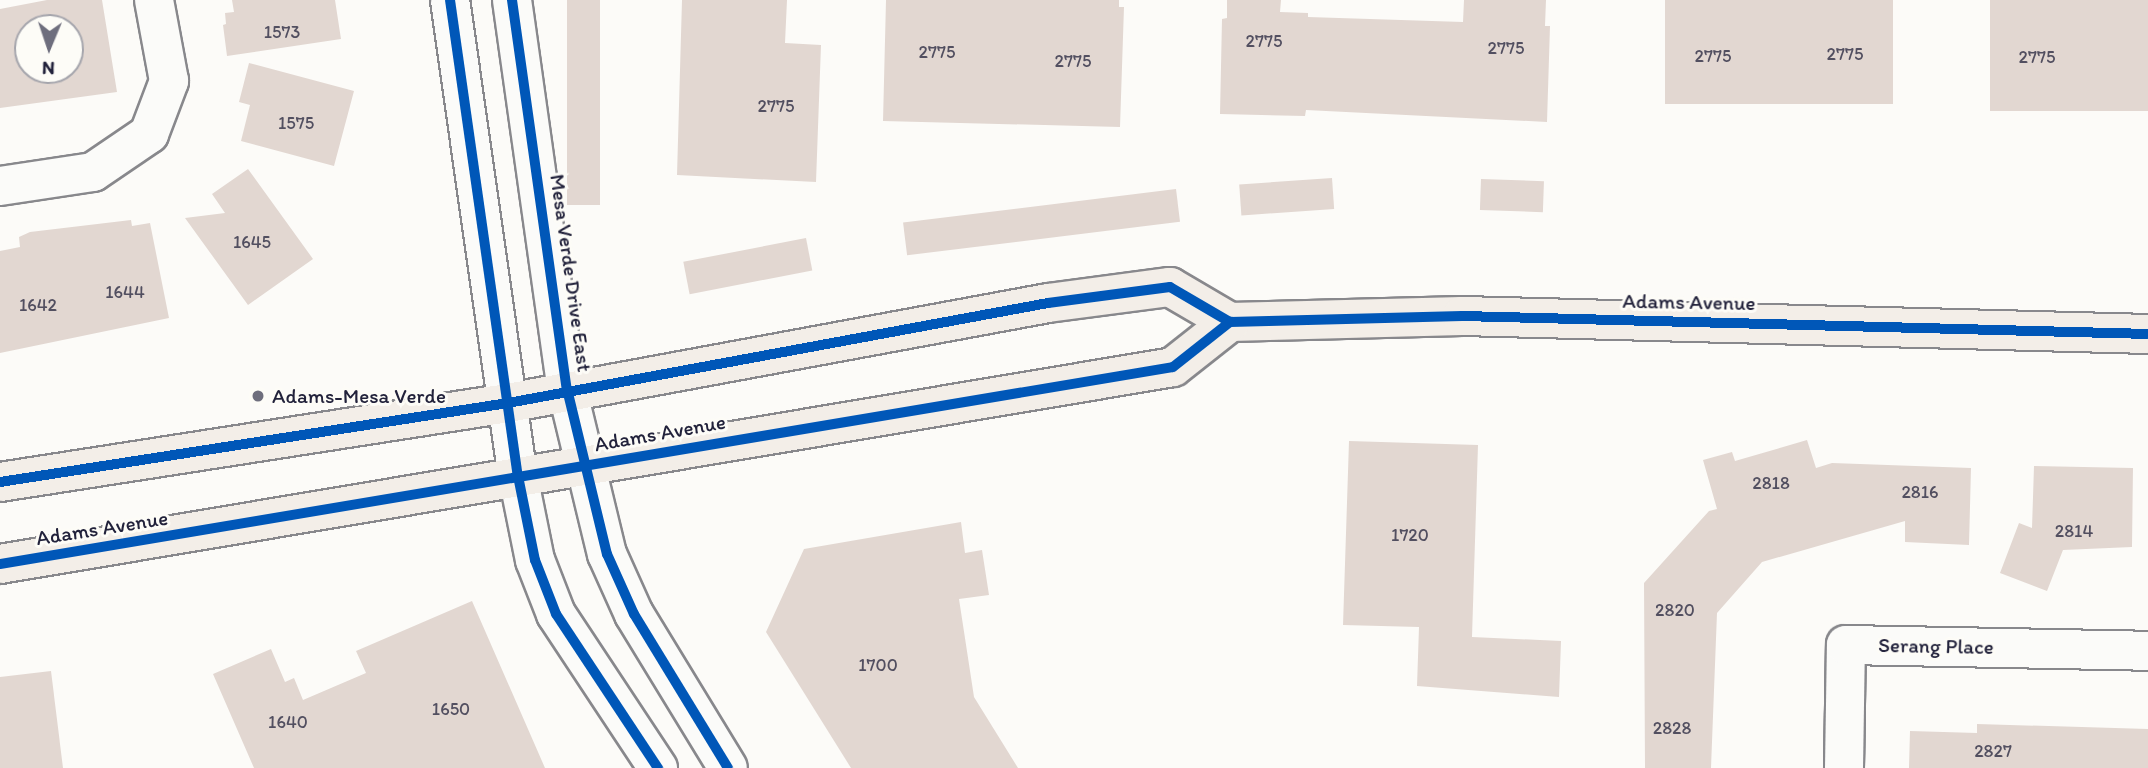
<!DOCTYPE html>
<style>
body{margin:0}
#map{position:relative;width:2148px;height:768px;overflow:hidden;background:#fcfbf8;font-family:Itim,sans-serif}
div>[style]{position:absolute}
.building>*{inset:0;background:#e2d7d1;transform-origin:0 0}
.roads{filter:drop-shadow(2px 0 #88888c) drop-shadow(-2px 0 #88888c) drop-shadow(0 2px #88888c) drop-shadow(0 -2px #88888c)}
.street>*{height:38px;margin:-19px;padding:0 19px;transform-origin:19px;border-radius:19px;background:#fbfbf9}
.secondary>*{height:38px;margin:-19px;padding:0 19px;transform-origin:19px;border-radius:19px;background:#fbfbf9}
.primary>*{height:38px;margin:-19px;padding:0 19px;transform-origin:19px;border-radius:19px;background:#f3eee8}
.cycleway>*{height:10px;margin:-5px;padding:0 5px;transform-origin:5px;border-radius:5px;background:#0057b8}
.dots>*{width:19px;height:19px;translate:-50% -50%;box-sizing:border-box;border:4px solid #fdfcf7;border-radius:50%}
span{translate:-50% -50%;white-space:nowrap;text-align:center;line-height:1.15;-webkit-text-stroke:6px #fdfcf7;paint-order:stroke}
.number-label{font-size:18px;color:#524f60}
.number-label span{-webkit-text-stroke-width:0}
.street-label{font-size:21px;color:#22223b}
.poi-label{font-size:21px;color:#22223b}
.left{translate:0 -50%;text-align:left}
.north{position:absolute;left:14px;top:14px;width:70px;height:70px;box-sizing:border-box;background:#fdfcf7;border:2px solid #a5a5ac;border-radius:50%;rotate:182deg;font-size:19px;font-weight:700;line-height:28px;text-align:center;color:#22223b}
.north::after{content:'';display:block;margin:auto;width:24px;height:32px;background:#6e6e7d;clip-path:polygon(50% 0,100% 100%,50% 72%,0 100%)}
</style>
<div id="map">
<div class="building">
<i style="clip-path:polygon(evenodd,47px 0,102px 0,117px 92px,0 108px,0 9px,47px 0,28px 28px,70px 28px,70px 70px,28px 70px,28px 28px)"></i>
<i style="clip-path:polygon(232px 0,335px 0,341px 39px,227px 56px,223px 25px,226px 24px,225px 13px,234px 12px)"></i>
<i style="left:567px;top:0;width:33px;height:205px"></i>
<i style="clip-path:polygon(682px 0,787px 0,785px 43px,821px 45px,816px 182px,677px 175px)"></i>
<i style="clip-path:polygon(886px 0,1119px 0,1119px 7px,1124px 7px,1120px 127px,883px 121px)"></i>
<i style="clip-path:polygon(1227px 0,1281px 0,1280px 12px,1308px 13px,1308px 17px,1463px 22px,1464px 0,1546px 0,1545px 26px,1550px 26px,1547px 122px,1306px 110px,1305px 116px,1220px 114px,1222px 19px,1227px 18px)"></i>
<i style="left:1665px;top:0;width:228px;height:104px"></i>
<i style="left:1990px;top:0;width:158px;height:111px"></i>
<i style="clip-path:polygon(249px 63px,354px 91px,334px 166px,241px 141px,250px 105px,239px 102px)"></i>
<i style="clip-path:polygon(248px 169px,313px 259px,248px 305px,185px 218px,225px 213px,212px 194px)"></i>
<i style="left:1332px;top:178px;width:31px;height:93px;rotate:86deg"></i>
<i style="left:1481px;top:179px;width:63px;height:31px;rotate:2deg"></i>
<i style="left:1176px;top:189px;width:33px;height:275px;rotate:83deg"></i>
<i style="clip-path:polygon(131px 220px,132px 226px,150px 223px,169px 318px,0 353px,0 251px,20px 247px,19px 237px,30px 232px)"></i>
<i style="left:806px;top:238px;width:33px;height:125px;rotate:79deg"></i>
<i style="clip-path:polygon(1807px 440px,1816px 468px,1832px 463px,1971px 468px,1969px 545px,1905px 542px,1905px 521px,1762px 562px,1717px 613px,1711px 768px,1645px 768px,1644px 583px,1709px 511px,1717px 509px,1703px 460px,1732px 452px,1735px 461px)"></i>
<i style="clip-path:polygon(1349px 441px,1478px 445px,1472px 637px,1561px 641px,1559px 697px,1417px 686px,1419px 627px,1343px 625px)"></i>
<i style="clip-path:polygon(2034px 466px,2133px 468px,2132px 547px,2063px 550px,2047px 591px,2000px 573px,2019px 523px,2032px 528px)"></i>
<i style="clip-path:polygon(961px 522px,965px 553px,982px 550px,989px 595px,959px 599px,974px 697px,1018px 768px,851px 768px,766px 632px,804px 549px)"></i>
<i style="clip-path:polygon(472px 601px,545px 768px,254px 768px,213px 674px,271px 649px,285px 682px,294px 678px,303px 700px,366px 673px,356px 651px)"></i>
<i style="clip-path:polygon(51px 671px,63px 768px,0 768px,0 677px)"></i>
<i style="clip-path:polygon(1977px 724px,2148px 729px,2148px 768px,1909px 768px,1910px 731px,1977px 733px)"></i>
</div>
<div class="roads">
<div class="street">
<i style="left:0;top:186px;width:94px;rotate:-8.6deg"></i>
<i style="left:93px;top:172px;width:68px;rotate:-34.2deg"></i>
<i style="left:149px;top:134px;width:57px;rotate:-69.3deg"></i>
<i style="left:169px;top:81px;width:82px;rotate:-100.5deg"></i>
<i style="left:1844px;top:768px;width:123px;rotate:-89.1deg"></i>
<i style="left:1846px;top:645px;width:302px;rotate:1.1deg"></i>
</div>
<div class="secondary">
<i style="left:450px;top:0;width:481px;rotate:81.9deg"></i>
<i style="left:518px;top:476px;width:86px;rotate:78.6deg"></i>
<i style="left:535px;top:560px;width:58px;rotate:68.7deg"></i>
<i style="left:556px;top:614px;width:185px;rotate:56.5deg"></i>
<i style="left:512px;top:0;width:393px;rotate:82deg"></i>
<i style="left:567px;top:389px;width:170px;rotate:76.4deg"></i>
<i style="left:607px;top:554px;width:66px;rotate:65.8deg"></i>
<i style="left:634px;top:614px;width:180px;rotate:58.6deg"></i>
</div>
<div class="primary">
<i style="left:0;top:482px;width:514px;rotate:-8.84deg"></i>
<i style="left:508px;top:403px;width:549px;rotate:-10.49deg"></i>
<i style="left:1048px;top:303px;width:123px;rotate:-7.5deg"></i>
<i style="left:1170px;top:287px;width:69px;rotate:30.3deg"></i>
<i style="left:1230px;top:322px;width:232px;rotate:-1.5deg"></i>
<i style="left:1462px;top:316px;width:686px;rotate:1.5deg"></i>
<i style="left:0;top:564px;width:1189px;rotate:-9.53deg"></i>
<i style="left:1173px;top:367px;width:73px;rotate:-38.3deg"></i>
</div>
</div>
<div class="cycleway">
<i style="left:450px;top:0;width:481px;rotate:81.9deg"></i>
<i style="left:518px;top:476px;width:86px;rotate:78.6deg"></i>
<i style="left:535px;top:560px;width:58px;rotate:68.7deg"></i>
<i style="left:556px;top:614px;width:185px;rotate:56.5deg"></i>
<i style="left:512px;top:0;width:393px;rotate:82deg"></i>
<i style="left:567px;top:389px;width:170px;rotate:76.4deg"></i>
<i style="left:607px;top:554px;width:66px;rotate:65.8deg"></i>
<i style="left:634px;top:614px;width:180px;rotate:58.6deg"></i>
<i style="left:0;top:482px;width:514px;rotate:-8.84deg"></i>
<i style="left:508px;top:403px;width:549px;rotate:-10.49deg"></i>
<i style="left:1048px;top:303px;width:123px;rotate:-7.5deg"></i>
<i style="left:1170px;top:287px;width:69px;rotate:30.3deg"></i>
<i style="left:1230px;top:322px;width:232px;rotate:-1.5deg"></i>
<i style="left:1462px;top:316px;width:686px;rotate:1.5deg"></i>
<i style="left:0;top:564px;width:1189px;rotate:-9.53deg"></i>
<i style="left:1173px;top:367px;width:73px;rotate:-38.3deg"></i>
</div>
<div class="dots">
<i style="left:258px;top:396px;background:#6e6e7d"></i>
</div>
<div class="number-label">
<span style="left:282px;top:32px">1573</span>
<span style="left:1264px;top:41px">2775</span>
<span style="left:1506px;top:48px">2775</span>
<span style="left:937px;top:52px">2775</span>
<span style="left:1845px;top:54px">2775</span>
<span style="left:1713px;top:56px">2775</span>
<span style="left:2037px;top:57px">2775</span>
<span style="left:1073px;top:61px">2775</span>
<span style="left:776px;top:106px">2775</span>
<span style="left:296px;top:123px">1575</span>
<span style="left:252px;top:242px">1645</span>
<span style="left:125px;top:292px">1644</span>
<span style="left:38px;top:305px">1642</span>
<span style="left:1771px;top:483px">2818</span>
<span style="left:1920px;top:492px">2816</span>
<span style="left:2074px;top:531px">2814</span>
<span style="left:1410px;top:535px">1720</span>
<span style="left:1675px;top:610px">2820</span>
<span style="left:878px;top:665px">1700</span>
<span style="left:451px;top:709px">1650</span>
<span style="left:288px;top:722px">1640</span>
<span style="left:1672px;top:728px">2828</span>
<span style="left:1993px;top:751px">2827</span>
</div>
<div class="street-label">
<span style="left:571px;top:273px;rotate:82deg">Mesa Verde Drive East</span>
<span style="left:1689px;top:302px;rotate:1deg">Adams Avenue</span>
<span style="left:660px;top:433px;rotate:-10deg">Adams Avenue</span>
<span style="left:102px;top:528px;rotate:-9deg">Adams Avenue</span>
<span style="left:1936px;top:646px;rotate:1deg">Serang Place</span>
</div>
<div class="poi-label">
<span class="left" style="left:272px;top:396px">Adams-Mesa Verde</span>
</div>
<div class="north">N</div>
</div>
